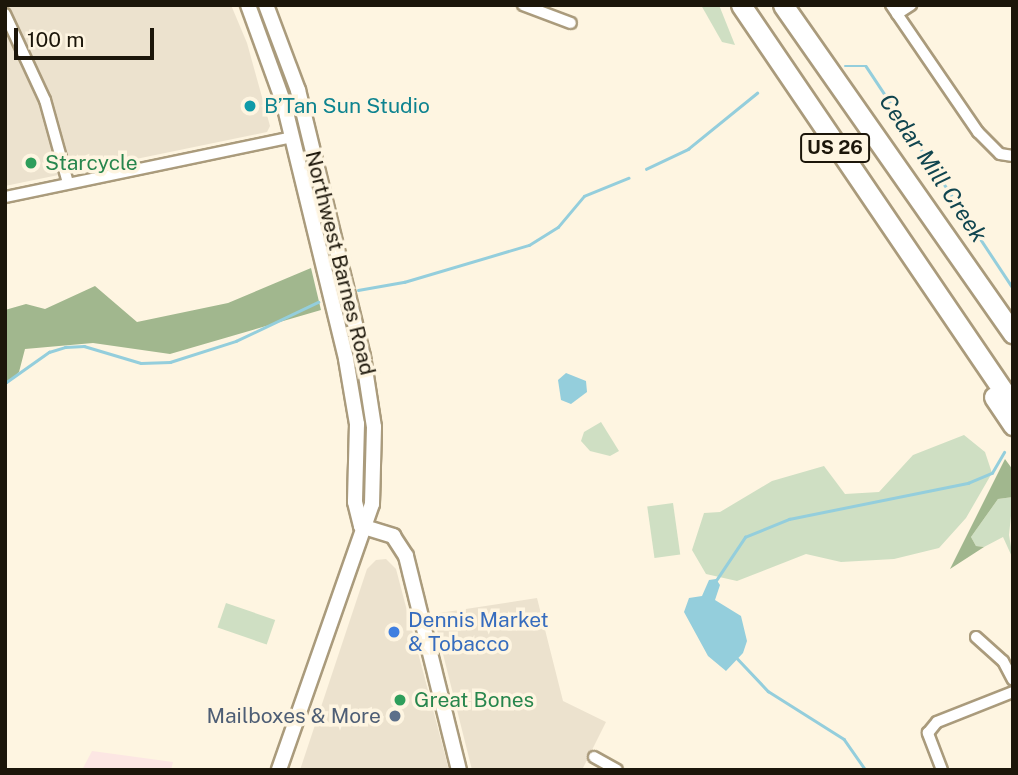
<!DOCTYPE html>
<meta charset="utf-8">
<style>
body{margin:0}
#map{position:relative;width:1018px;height:775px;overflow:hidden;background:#fef5e1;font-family:"Public Sans",sans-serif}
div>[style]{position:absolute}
.commercial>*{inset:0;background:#ece2ce}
.medical>*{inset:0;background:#fce6e3}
.green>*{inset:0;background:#cfdfc3;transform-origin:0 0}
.forest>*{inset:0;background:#a1b78e}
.water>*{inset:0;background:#94cedc}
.stream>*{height:2.5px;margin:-1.25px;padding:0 1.25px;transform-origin:1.25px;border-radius:1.25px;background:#94cedc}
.roads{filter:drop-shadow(2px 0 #aa9b7c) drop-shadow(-2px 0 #aa9b7c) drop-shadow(0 2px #aa9b7c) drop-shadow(0 -2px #aa9b7c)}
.street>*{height:10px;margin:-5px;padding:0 5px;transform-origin:5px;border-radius:5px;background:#fff}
.secondary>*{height:14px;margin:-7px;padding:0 7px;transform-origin:7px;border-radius:7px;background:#fff}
.highway>*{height:19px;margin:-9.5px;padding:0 9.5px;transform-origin:9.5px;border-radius:9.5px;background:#fff}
.dots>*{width:19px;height:19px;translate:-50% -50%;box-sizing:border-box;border:4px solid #fef5e1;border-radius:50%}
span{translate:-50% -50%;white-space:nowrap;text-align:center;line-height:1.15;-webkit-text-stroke:7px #fef5e1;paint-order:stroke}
.shield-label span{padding:2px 5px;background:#fef5e1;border:2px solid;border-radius:5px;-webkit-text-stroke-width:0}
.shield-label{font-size:19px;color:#1c160a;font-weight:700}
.culture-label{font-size:21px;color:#0d838f}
.left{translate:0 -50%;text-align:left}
.leisure-label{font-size:21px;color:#27864d}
.street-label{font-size:21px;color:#1c160a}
.shop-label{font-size:21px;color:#366cbe}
.service-label{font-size:21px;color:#4e5e75}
.right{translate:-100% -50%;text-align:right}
.water-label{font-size:23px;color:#10454f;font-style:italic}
.frame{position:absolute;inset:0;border:7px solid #1c160a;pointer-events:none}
.scale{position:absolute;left:14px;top:28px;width:140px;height:32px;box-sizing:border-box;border:4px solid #1c160a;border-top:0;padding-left:9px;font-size:21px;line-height:24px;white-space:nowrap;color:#1c160a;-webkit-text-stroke:5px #fef5e1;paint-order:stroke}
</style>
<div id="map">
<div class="commercial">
<i style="clip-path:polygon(5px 5px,231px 5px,247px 43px,270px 126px,267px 132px,5px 186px)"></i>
<i style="clip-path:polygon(386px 559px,396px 569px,449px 770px,300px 770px,367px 569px,376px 560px)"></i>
<i style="clip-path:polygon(537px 598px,563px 701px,606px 722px,582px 770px,472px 770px,433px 614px)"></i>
</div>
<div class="medical">
<i style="clip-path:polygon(92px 751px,173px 762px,171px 770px,82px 770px)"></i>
</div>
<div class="green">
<i style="clip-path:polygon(701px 5px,719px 5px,735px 45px,722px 42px)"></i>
<i style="clip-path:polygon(601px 422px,619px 451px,610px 456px,590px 451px,581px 441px,584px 432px)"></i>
<i style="clip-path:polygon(964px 435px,985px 452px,992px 473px,966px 518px,939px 548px,894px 559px,841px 562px,806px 554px,737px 581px,706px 574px,692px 550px,704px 513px,720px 512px,772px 481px,824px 466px,845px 494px,879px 492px,913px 455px)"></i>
<i style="clip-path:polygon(1013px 497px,1009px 535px,1013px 559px,1003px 537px,984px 547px,976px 546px,971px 537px,998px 499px)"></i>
<i style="left:673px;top:503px;width:52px;height:26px;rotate:82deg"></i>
<i style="left:226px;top:603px;width:52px;height:26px;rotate:19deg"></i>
</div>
<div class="forest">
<i style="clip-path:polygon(311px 268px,321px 310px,170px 354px,93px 343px,25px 349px,19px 372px,5px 386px,5px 310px,26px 304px,45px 309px,95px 286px,137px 322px,228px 303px)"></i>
<i style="clip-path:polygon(1005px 459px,1013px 470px,1013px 497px,998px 499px,971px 537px,976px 546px,984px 547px,950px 569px)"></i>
</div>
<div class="water">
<i style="clip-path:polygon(566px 373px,586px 381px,587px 392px,571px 404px,561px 400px,558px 380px)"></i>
<i style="clip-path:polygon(716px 579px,720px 585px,715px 600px,741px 616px,747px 641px,743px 653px,726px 671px,708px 656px,684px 612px,689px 598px,702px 596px,709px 580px)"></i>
</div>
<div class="stream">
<i style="left:845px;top:66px;width:21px"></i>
<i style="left:866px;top:66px;width:266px;rotate:56.5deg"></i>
<i style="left:646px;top:169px;width:47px;rotate:-25.5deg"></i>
<i style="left:688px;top:149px;width:89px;rotate:-39.1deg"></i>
<i style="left:358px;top:290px;width:47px;rotate:-9.9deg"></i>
<i style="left:404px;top:282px;width:130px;rotate:-16.5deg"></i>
<i style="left:529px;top:245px;width:34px;rotate:-32deg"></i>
<i style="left:558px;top:227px;width:40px;rotate:-50deg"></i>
<i style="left:584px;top:196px;width:48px;rotate:-22.2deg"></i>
<i style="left:5px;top:383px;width:54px;rotate:-35.2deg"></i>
<i style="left:49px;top:352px;width:17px;rotate:-17deg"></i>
<i style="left:65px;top:347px;width:19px;rotate:-3deg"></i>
<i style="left:84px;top:346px;width:59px;rotate:16.6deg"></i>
<i style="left:141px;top:363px;width:29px;rotate:-2deg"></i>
<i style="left:170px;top:362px;width:69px;rotate:-17.7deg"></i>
<i style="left:236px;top:341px;width:91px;rotate:-25.4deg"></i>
<i style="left:715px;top:582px;width:54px;rotate:-56.3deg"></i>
<i style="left:745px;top:537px;width:48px;rotate:-22.2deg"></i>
<i style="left:789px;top:519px;width:183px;rotate:-11.4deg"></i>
<i style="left:968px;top:483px;width:26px;rotate:-23deg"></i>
<i style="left:992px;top:473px;width:24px;rotate:-60deg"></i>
<i style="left:736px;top:657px;width:47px;rotate:46.7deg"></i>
<i style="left:768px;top:691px;width:90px;rotate:32.3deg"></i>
<i style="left:844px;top:739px;width:38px;rotate:55deg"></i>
</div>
<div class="roads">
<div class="street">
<i style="left:523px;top:5px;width:51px;rotate:20.6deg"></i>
<i style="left:891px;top:5px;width:154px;rotate:55.6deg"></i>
<i style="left:978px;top:132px;width:31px;rotate:45deg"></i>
<i style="left:1000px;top:154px;width:13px;rotate:9deg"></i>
<i style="left:5px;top:14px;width:95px;rotate:65.1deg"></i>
<i style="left:45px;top:100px;width:86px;rotate:74.5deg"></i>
<i style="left:897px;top:14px;width:17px;rotate:-33deg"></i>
<i style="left:5px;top:197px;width:293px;rotate:-11.8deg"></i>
<i style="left:976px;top:637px;width:36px;rotate:42deg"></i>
<i style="left:1003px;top:661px;width:21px;rotate:62deg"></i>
<i style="left:594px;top:757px;width:26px;rotate:29deg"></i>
<i style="left:942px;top:770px;width:40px;rotate:-111deg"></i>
<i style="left:928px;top:733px;width:14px;rotate:-51deg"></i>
<i style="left:937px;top:722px;width:82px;rotate:-21.5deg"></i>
</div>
<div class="secondary">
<i style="left:248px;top:5px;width:105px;rotate:70deg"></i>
<i style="left:284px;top:104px;width:262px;rotate:76.3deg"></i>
<i style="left:346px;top:359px;width:66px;rotate:80.4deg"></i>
<i style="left:357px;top:424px;width:78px;rotate:91.5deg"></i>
<i style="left:355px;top:502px;width:25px;rotate:76deg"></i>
<i style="left:266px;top:5px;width:91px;rotate:69.4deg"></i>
<i style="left:298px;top:90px;width:274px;rotate:76.3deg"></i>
<i style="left:363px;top:356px;width:72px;rotate:81.2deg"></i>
<i style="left:374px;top:427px;width:77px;rotate:91.5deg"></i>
<i style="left:372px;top:504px;width:282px;rotate:109.3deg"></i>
<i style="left:361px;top:526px;width:34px;rotate:17deg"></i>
<i style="left:393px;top:536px;width:24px;rotate:57deg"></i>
<i style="left:406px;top:556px;width:220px;rotate:76.1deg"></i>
</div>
<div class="highway">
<i style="left:741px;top:5px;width:484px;rotate:55.8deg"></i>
<i style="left:783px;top:5px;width:401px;rotate:55deg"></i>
<i style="left:994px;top:397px;width:34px;rotate:56deg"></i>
</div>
</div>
<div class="dots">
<i style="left:250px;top:106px;background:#0f9aa8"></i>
<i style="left:31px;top:163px;background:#2e9e5b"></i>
<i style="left:394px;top:632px;background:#3f7fe0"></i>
<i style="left:400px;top:700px;background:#2e9e5b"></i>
<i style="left:395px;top:716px;background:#5c6f8a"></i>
</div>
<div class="shield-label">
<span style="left:835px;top:148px">US 26</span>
</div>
<div class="culture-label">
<span class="left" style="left:264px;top:106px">B’Tan Sun Studio</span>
</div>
<div class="leisure-label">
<span class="left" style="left:45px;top:163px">Starcycle</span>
<span class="left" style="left:414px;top:700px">Great Bones</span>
</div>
<div class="street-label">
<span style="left:340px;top:263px;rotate:76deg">Northwest Barnes Road</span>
</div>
<div class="shop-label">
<span class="left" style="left:408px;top:632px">Dennis Market<br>&amp; Tobacco</span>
</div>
<div class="service-label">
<span class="right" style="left:381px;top:716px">Mailboxes &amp; More</span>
</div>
<div class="water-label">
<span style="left:933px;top:168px;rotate:56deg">Cedar Mill Creek</span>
</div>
<div class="frame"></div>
<div class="scale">100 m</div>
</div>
